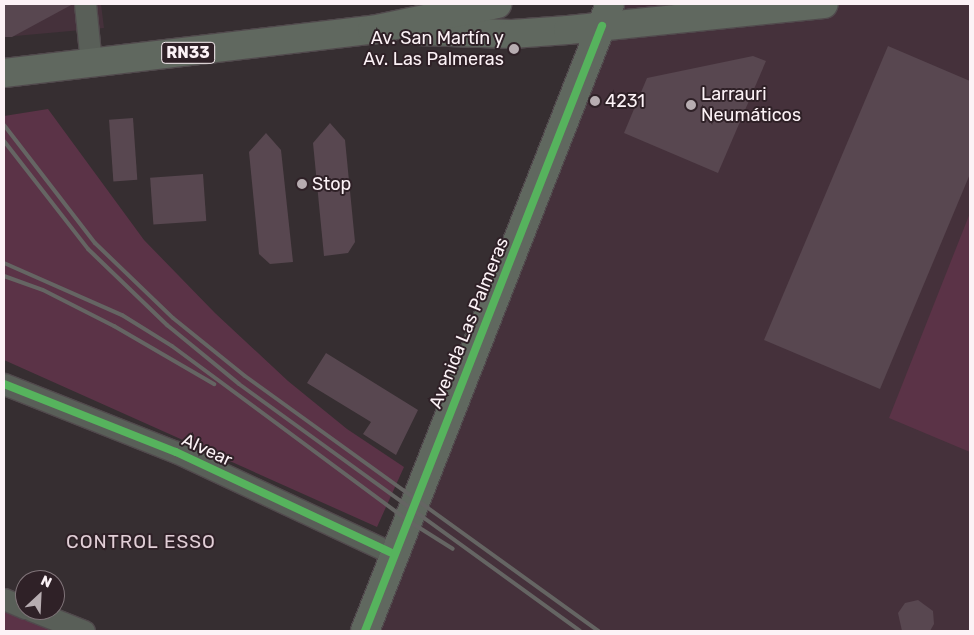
<!DOCTYPE html>
<meta charset="utf-8">
<style>
body{margin:0}
#map{position:relative;width:974px;height:635px;overflow:hidden;background:#362e31;font-family:Rubik,sans-serif}
div>[style]{position:absolute}
.built>*{inset:0;background:#45313b}
.green>*{inset:0;background:#5b3347}
.building>*{inset:0;background:#584750;transform-origin:0 0}
.roads{filter:drop-shadow(1px 0 #514a4d) drop-shadow(-1px 0 #514a4d) drop-shadow(0 1px #514a4d) drop-shadow(0 -1px #514a4d)}
.minor>*{height:21px;margin:-10.5px;padding:0 10.5px;transform-origin:10.5px;border-radius:10.5px;background:#595f58}
.major>*{height:28px;margin:-14px;padding:0 14px;transform-origin:14px;border-radius:14px;background:#60685f}
.rail>*{height:4px;margin:-2px;padding:0 2px;transform-origin:2px;border-radius:2px;background:#656563}
.cycleway>*{height:8px;margin:-4px;padding:0 4px;transform-origin:4px;border-radius:4px;background:#56b35d}
.dots>*{width:14px;height:14px;translate:-50% -50%;box-sizing:border-box;border:2px solid #2f2127;border-radius:50%}
span{translate:-50% -50%;white-space:nowrap;text-align:center;line-height:1.15;-webkit-text-stroke:4px #2f2127;paint-order:stroke}
.shield-label span{padding:1px 4px;background:#2f2127;border:1px solid;border-radius:4px;-webkit-text-stroke-width:0}
.shield-label{font-size:16px;color:#fcf2f6;font-weight:700}
.poi-label{font-size:18px;color:#fcf2f6}
.right{translate:-100% -50%;text-align:right}
.left{translate:0 -50%;text-align:left}
.street-label{font-size:18px;color:#fcf2f6}
.neighbourhood-label{font-size:19px;color:#e1ced6;letter-spacing:1px}
.frame{position:absolute;inset:0;border:5px solid #fcf2f6;pointer-events:none}
.north{position:absolute;left:15px;top:570px;width:50px;height:50px;box-sizing:border-box;background:#2f2127;border:1px solid #81757a;border-radius:50%;rotate:25deg;font-size:14px;font-weight:700;line-height:20px;text-align:center;color:#fcf2f6}
.north::after{content:'';display:block;margin:auto;width:18px;height:22px;background:#b7adb1;clip-path:polygon(50% 0,100% 100%,50% 72%,0 100%)}
</style>
<div id="map">
<div class="built">
<i style="clip-path:polygon(4px 4px,101px 4px,104px 28px,4px 37px)"></i>
<i style="clip-path:polygon(610px 4px,970px 4px,970px 631px,365px 631px)"></i>
</div>
<div class="green">
<i style="clip-path:polygon(48px 109px,144px 240px,215px 313px,288px 381px,347px 429px,404px 467px,377px 527px,4px 360px,4px 116px)"></i>
<i style="clip-path:polygon(970px 213px,970px 452px,889px 418px)"></i>
<i style="clip-path:polygon(4px 609px,59px 631px,4px 631px)"></i>
</div>
<div class="building">
<i style="clip-path:polygon(4px 4px,73px 4px,12px 37px,4px 37px)"></i>
<i style="clip-path:polygon(888px 46px,970px 81px,970px 174px,880px 389px,764px 340px)"></i>
<i style="clip-path:polygon(753px 56px,766px 61px,718px 173px,624px 133px,647px 78px)"></i>
<i style="left:133px;top:118px;width:62px;height:24px;rotate:86deg"></i>
<i style="clip-path:polygon(330px 123px,345px 140px,355px 242px,348px 253px,324px 256px,313px 143px)"></i>
<i style="clip-path:polygon(266px 133px,281px 150px,293px 262px,270px 264px,259px 254px,249px 152px)"></i>
<i style="left:203px;top:174px;width:47px;height:53px;rotate:86deg"></i>
<i style="clip-path:polygon(326px 353px,418px 410px,396px 455px,363px 434px,371px 422px,307px 383px)"></i>
<i style="clip-path:polygon(918px 600px,933px 611px,934px 624px,930px 631px,902px 631px,898px 613px,905px 603px)"></i>
</div>
<div class="roads">
<div class="minor">
<i style="left:85px;top:4px;width:59px;rotate:84.2deg"></i>
<i style="left:4px;top:384px;width:185px;rotate:21.6deg"></i>
<i style="left:176px;top:452px;width:241px;rotate:25.1deg"></i>
<i style="left:4px;top:599px;width:23px;rotate:23deg"></i>
<i style="left:31px;top:610px;width:57px;rotate:21.6deg"></i>
</div>
<div class="major">
<i style="left:418px;top:31px;width:94px;rotate:1.8deg"></i>
<i style="left:512px;top:34px;width:56px;rotate:-4.1deg"></i>
<i style="left:568px;top:30px;width:257px;rotate:-5.8deg"></i>
<i style="left:4px;top:73px;width:371px;rotate:-6.7deg"></i>
<i style="left:372px;top:30px;width:128px;rotate:-11.7deg"></i>
<i style="left:365px;top:631px;width:673px;rotate:-68.66deg"></i>
</div>
</div>
<div class="rail">
<i style="left:4px;top:125px;width:149px;rotate:52.4deg"></i>
<i style="left:95px;top:243px;width:108px;rotate:43.9deg"></i>
<i style="left:173px;top:318px;width:92px;rotate:38.9deg"></i>
<i style="left:245px;top:376px;width:436px;rotate:35.8deg"></i>
<i style="left:4px;top:141px;width:137px;rotate:52.1deg"></i>
<i style="left:88px;top:249px;width:110px;rotate:43.9deg"></i>
<i style="left:167px;top:325px;width:93px;rotate:39.3deg"></i>
<i style="left:239px;top:384px;width:421px;rotate:35.9deg"></i>
<i style="left:4px;top:263px;width:129px;rotate:23.8deg"></i>
<i style="left:122px;top:315px;width:59px;rotate:31.8deg"></i>
<i style="left:172px;top:346px;width:292px;rotate:36.5deg"></i>
<i style="left:407px;top:520px;width:54px;rotate:32.2deg"></i>
<i style="left:4px;top:276px;width:41px;rotate:19.7deg"></i>
<i style="left:43px;top:290px;width:80px;rotate:26.9deg"></i>
<i style="left:114px;top:326px;width:116px;rotate:30.1deg"></i>
</div>
<div class="cycleway">
<i style="left:4px;top:384px;width:185px;rotate:21.6deg"></i>
<i style="left:176px;top:452px;width:241px;rotate:25.1deg"></i>
<i style="left:365px;top:631px;width:650px;rotate:-68.61deg"></i>
</div>
<div class="dots">
<i style="left:514px;top:49px;background:#b7adb1"></i>
<i style="left:595px;top:101px;background:#b7adb1"></i>
<i style="left:691px;top:105px;background:#b7adb1"></i>
<i style="left:302px;top:184px;background:#b7adb1"></i>
</div>
<div class="shield-label">
<span style="left:188px;top:53px">RN33</span>
</div>
<div class="poi-label">
<span class="right" style="left:504px;top:49px">Av. San Martín y<br>Av. Las Palmeras</span>
<span class="left" style="left:701px;top:105px">Larrauri<br>Neumáticos</span>
<span class="left" style="left:605px;top:101px">4231</span>
<span class="left" style="left:312px;top:184px">Stop</span>
</div>
<div class="street-label">
<span style="left:469px;top:323px;rotate:-68deg">Avenida Las Palmeras</span>
<span style="left:207px;top:450px;rotate:25deg">Alvear</span>
</div>
<div class="neighbourhood-label">
<span style="left:141px;top:542px">CONTROL ESSO</span>
</div>
<div class="frame"></div>
<div class="north">N</div>
</div>
